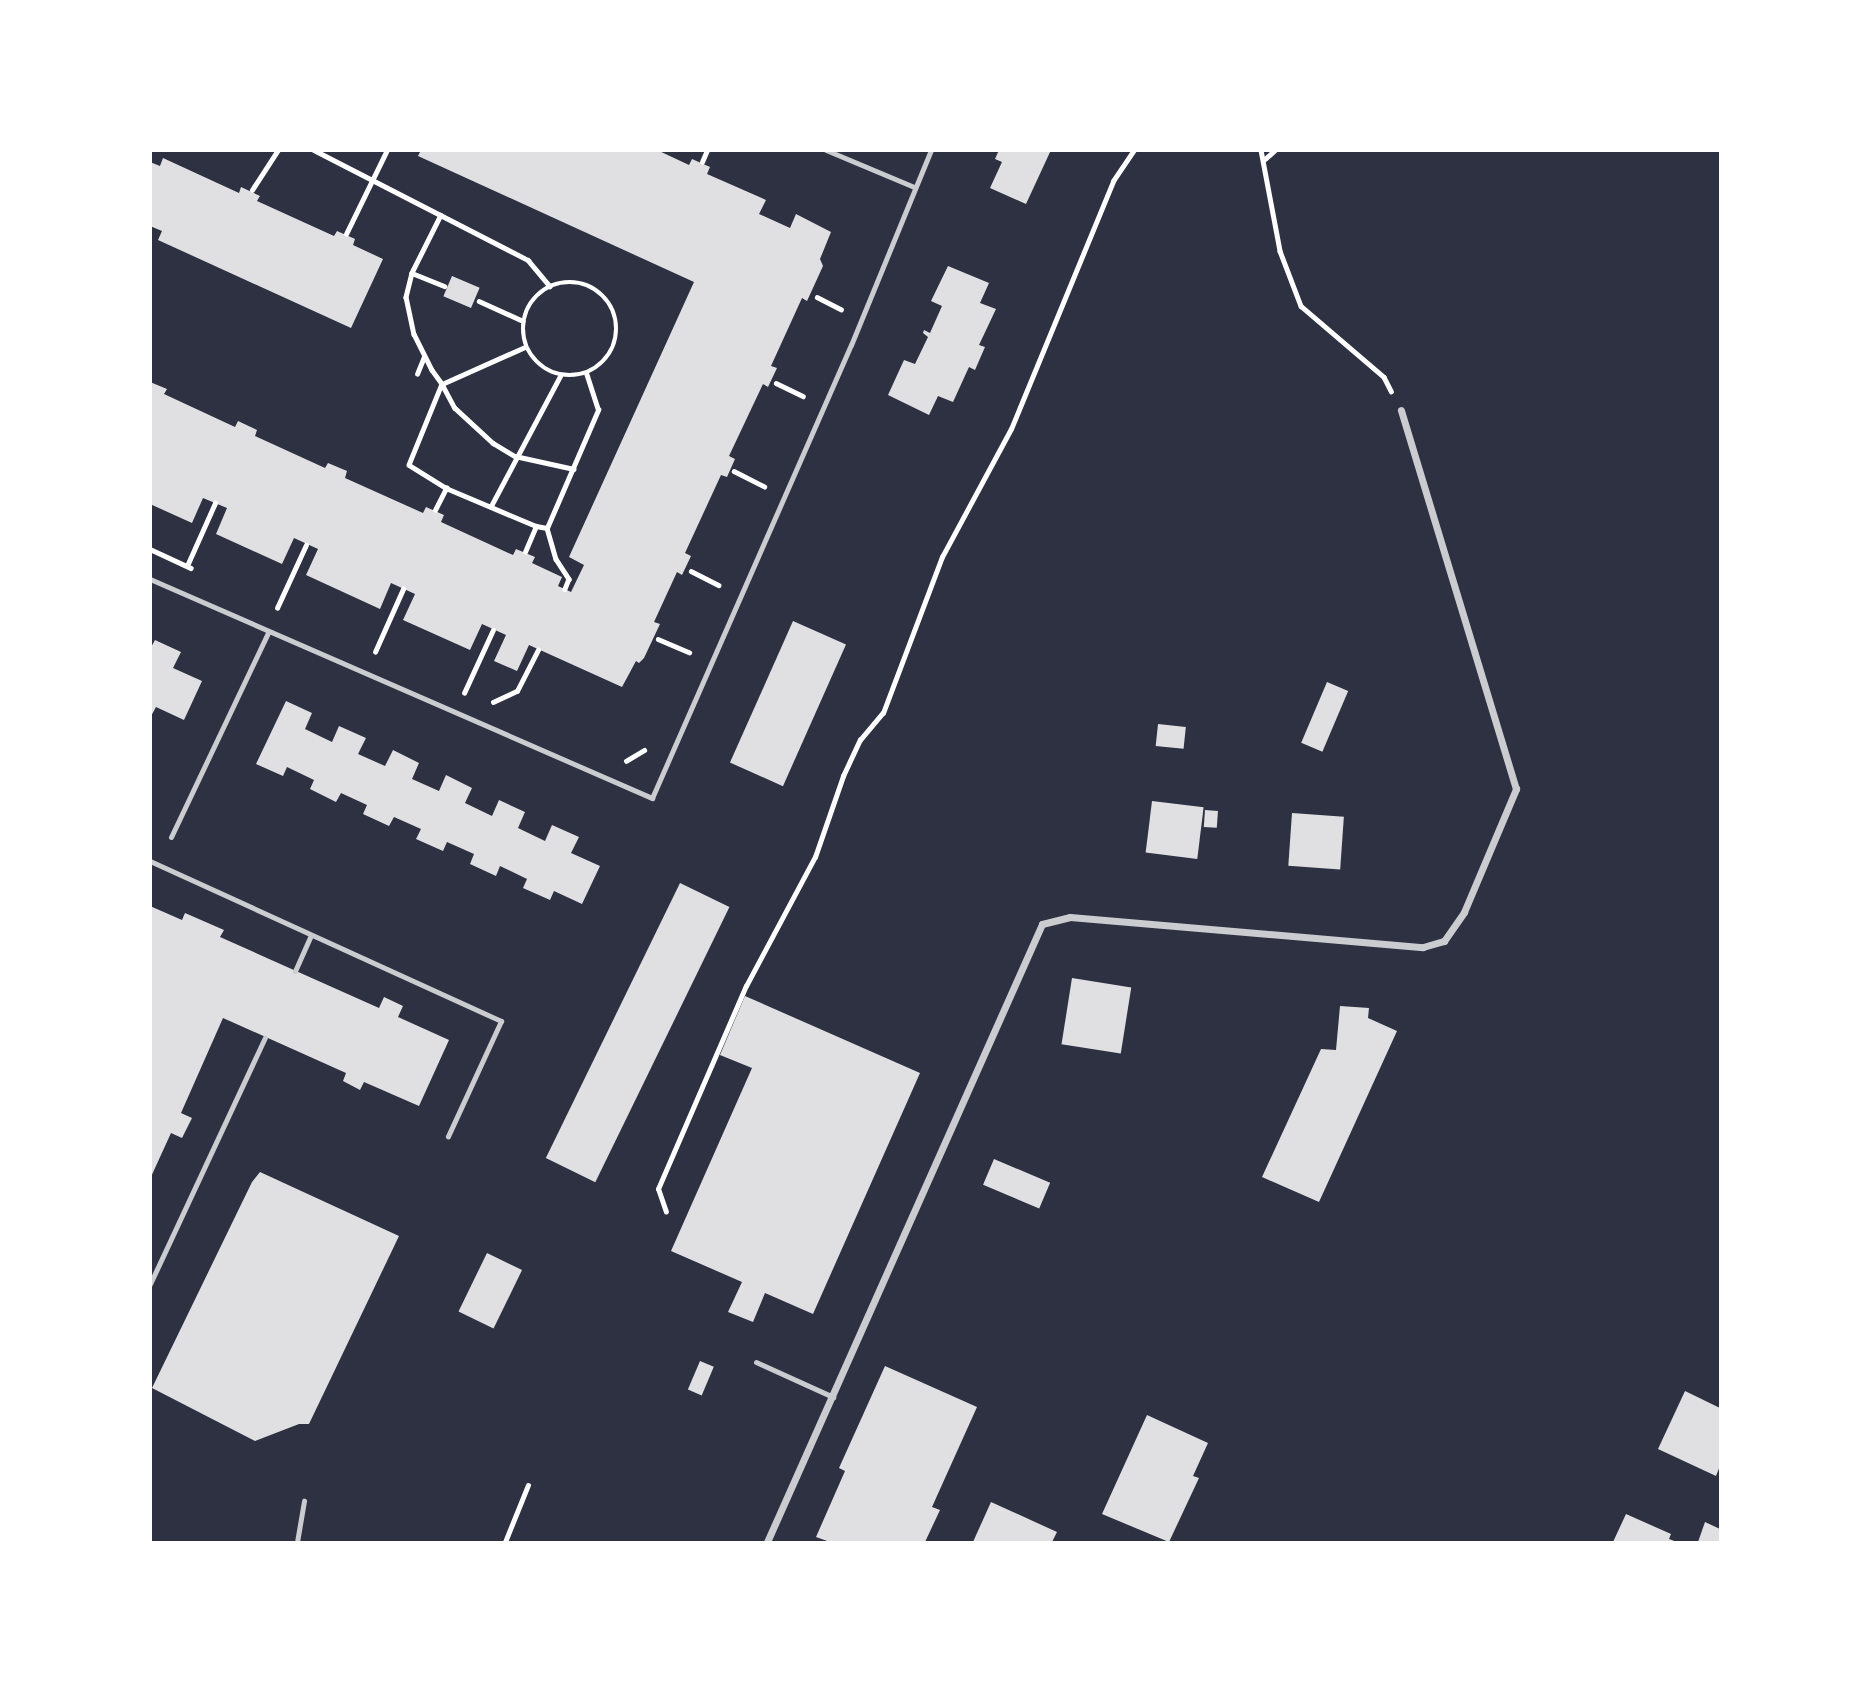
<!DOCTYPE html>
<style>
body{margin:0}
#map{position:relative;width:1871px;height:1693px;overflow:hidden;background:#2d3142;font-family:"DejaVu Sans",sans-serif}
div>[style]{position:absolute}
.building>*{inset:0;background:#e0e0e3;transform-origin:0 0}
.path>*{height:4.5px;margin:-2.25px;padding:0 2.25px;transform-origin:2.25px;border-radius:2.25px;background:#fff}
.path>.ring{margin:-2.25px;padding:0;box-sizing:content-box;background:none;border:4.5px solid #fff;border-radius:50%}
.service>*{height:5px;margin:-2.5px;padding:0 2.5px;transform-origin:2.5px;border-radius:2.5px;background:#caccd0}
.minor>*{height:7px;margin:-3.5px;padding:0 3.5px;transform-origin:3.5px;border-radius:3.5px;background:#caccd0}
span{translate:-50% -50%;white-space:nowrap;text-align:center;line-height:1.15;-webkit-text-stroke:7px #fff;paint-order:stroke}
.frame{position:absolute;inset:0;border:152px solid #fff;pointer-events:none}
</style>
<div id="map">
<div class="building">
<i style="clip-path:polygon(421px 150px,657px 150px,689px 165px,692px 159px,710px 167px,707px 174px,766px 200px,759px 214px,790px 228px,796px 214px,831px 232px,820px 259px,823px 266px,807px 301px,802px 298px,771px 366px,777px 368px,768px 387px,763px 384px,729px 456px,735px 459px,727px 477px,721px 475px,685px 553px,691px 556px,682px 575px,677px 572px,654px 622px,660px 624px,644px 658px,639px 663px,636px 661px,622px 687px,529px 645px,517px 671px,494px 661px,506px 635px,482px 624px,470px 650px,403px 620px,415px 594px,391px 583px,380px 609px,306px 575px,318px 549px,294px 538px,282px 564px,216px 534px,227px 508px,203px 498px,192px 523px,150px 504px,150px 382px,167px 389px,164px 394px,235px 427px,238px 421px,257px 430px,255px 436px,325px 468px,328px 463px,347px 471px,345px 478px,423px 513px,426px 507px,444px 515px,441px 522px,513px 555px,516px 549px,535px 557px,532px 563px,562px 577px,558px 586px,571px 592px,584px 565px,569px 557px,694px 282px,418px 156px)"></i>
<i style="clip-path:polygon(999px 150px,1051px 150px,1026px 204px,990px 188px,1002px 162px,995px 159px)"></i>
<i style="clip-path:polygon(163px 158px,239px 193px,241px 187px,260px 196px,257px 201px,334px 236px,337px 231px,355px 239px,353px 245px,383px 259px,351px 328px,158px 240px,162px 231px,150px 226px,150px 162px,160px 166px)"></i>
<i style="clip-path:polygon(948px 266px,989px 283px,980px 303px,996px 309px,979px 345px,985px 347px,975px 370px,969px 367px,953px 402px,938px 396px,929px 415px,888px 395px,904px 360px,915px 364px,928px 337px,923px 333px,924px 330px,930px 333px,942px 306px,931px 301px)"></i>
<i style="left:452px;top:276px;width:30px;height:22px;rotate:23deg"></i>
<i style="left:793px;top:621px;width:58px;height:155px;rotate:24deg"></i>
<i style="clip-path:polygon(155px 640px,181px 652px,173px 668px,202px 681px,184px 720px,156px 707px,150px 718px,150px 649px)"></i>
<i style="left:1327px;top:682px;width:23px;height:66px;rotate:23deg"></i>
<i style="clip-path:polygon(286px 701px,312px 713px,305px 729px,332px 742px,339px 726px,366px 738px,358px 754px,385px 766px,393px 750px,419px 763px,412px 779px,439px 791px,446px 775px,472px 788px,465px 803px,492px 816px,499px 800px,525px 812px,518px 828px,545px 841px,552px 825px,579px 837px,571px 853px,600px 866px,582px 904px,554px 891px,550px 900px,523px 888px,527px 879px,500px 866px,496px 876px,470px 864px,474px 854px,447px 842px,443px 851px,416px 839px,421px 829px,394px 817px,389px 826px,363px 814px,367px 805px,341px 793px,336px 802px,310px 789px,314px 780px,287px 767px,283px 776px,256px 764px)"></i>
<i style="left:1158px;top:724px;width:28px;height:22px;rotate:6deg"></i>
<i style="left:1152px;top:801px;width:52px;height:52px;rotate:7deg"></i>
<i style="left:1205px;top:810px;width:13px;height:17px;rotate:4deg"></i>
<i style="left:1292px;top:813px;width:52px;height:53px;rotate:4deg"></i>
<i style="left:680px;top:883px;width:55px;height:306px;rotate:26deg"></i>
<i style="clip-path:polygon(150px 906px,182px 920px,185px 913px,224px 930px,220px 937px,379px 1008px,384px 997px,403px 1006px,398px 1017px,449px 1040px,419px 1106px,364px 1082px,360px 1090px,343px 1081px,346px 1073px,223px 1018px,181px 1113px,192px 1118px,182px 1138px,171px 1133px,150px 1179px)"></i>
<i style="left:1072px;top:978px;width:60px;height:67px;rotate:9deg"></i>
<i style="clip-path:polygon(745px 996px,920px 1073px,813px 1314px,765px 1293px,753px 1322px,728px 1312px,742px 1282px,671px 1251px,752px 1068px,720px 1055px)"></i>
<i style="clip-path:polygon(1340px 1006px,1369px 1008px,1368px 1018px,1397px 1031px,1319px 1202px,1262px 1177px,1321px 1049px,1336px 1050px)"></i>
<i style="left:994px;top:1159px;width:61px;height:28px;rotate:23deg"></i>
<i style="clip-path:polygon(260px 1172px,399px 1236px,309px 1424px,299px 1424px,255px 1441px,152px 1388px,252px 1182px)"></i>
<i style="left:487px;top:1253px;width:39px;height:65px;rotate:26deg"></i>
<i style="left:700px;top:1361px;width:15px;height:31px;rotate:23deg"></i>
<i style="clip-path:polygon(885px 1366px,977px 1407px,932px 1507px,940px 1510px,925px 1542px,830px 1542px,816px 1537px,845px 1471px,839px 1468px)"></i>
<i style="clip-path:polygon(1685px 1391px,1720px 1408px,1720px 1466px,1716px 1476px,1658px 1449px)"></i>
<i style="clip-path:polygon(1147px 1415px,1208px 1443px,1193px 1476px,1199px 1478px,1169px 1542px,1102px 1514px)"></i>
<i style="clip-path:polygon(991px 1502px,1057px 1532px,1052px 1542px,973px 1542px)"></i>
<i style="clip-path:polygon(1626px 1514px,1671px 1534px,1669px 1539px,1677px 1542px,1613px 1542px)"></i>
<i style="clip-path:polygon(1705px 1522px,1720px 1529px,1720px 1542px,1698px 1542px)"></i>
</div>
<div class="path">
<i style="left:314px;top:150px;width:241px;rotate:27.2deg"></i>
<i style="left:528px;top:260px;width:34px;rotate:50deg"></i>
<i style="left:1261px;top:150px;width:103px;rotate:79.3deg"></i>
<i style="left:1280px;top:251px;width:59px;rotate:69.1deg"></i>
<i style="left:1301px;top:306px;width:109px;rotate:40.5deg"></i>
<i style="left:1384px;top:377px;width:16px;rotate:63deg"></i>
<i style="left:1265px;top:159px;width:13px;rotate:-42deg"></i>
<i style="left:702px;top:162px;width:13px;rotate:-67deg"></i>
<i style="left:252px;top:190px;width:48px;rotate:-57deg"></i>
<i style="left:441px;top:215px;width:65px;rotate:116.6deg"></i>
<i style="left:412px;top:273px;width:25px;rotate:104deg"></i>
<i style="left:406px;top:297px;width:38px;rotate:78deg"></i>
<i style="left:414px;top:334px;width:40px;rotate:63.4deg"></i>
<i style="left:432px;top:370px;width:17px;rotate:54deg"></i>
<i style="left:442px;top:384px;width:91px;rotate:-24deg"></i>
<i style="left:346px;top:234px;width:93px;rotate:-64deg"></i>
<i style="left:412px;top:273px;width:35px;rotate:22deg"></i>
<i class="ring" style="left:523px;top:282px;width:89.5px;height:89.5px"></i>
<i style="left:817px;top:297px;width:27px;rotate:27deg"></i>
<i style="left:479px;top:301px;width:48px;rotate:24.4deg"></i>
<i style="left:417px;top:374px;width:18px;rotate:-68deg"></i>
<i style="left:776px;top:383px;width:30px;rotate:26deg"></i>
<i style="left:442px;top:384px;width:87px;rotate:112.2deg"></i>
<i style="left:409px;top:465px;width:44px;rotate:31.9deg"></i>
<i style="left:446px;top:488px;width:98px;rotate:22.9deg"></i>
<i style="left:536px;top:526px;width:11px;rotate:10deg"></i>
<i style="left:547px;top:528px;width:129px;rotate:-66.6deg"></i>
<i style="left:598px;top:410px;width:38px;rotate:-108deg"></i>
<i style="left:442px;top:384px;width:27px;rotate:62deg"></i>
<i style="left:455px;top:408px;width:52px;rotate:42.6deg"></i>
<i style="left:493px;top:443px;width:26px;rotate:31deg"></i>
<i style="left:515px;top:456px;width:60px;rotate:12.4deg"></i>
<i style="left:734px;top:471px;width:34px;rotate:27deg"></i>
<i style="left:491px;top:506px;width:147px;rotate:-62deg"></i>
<i style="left:435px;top:510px;width:25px;rotate:-63deg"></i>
<i style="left:547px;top:528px;width:32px;rotate:74deg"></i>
<i style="left:556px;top:559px;width:24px;rotate:57deg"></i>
<i style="left:569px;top:579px;width:11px;rotate:112deg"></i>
<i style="left:150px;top:549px;width:45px;rotate:24.9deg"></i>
<i style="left:525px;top:552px;width:28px;rotate:-67deg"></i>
<i style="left:187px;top:566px;width:69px;rotate:-66deg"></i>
<i style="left:691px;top:571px;width:31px;rotate:27deg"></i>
<i style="left:277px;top:608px;width:69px;rotate:-65.3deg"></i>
<i style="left:658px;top:639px;width:34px;rotate:23deg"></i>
<i style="left:375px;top:652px;width:69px;rotate:-66deg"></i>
<i style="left:464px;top:693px;width:69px;rotate:-65.3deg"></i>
<i style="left:493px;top:702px;width:26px;rotate:-25deg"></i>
<i style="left:517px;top:691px;width:46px;rotate:-62.9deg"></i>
<i style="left:626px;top:761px;width:21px;rotate:-31deg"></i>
<i style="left:666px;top:1212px;width:24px;rotate:-109deg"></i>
<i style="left:658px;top:1189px;width:221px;rotate:-66.6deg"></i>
<i style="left:746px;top:986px;width:146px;rotate:-61.9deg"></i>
<i style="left:815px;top:857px;width:86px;rotate:-70.9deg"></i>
<i style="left:843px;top:776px;width:40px;rotate:-65deg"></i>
<i style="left:860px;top:740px;width:35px;rotate:-50deg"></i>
<i style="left:883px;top:713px;width:167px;rotate:-69.3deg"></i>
<i style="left:942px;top:557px;width:145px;rotate:-61.7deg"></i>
<i style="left:1011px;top:429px;width:268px;rotate:-67.6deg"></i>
<i style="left:1113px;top:181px;width:37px;rotate:-56deg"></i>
<i style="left:505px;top:1542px;width:61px;rotate:-68deg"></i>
</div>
<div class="service">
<i style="left:826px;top:150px;width:95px;rotate:22.8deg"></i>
<i style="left:150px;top:579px;width:548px;rotate:23.57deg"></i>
<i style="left:652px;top:798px;width:495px;rotate:-66.3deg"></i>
<i style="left:851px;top:345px;width:211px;rotate:-67.7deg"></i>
<i style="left:171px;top:837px;width:226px;rotate:-64.6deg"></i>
<i style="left:150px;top:861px;width:386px;rotate:24.5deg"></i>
<i style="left:501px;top:1021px;width:127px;rotate:114.7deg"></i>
<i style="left:295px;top:971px;width:39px;rotate:-66deg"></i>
<i style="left:150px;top:1284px;width:272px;rotate:-65deg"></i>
<i style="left:756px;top:1362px;width:85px;rotate:24.4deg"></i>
<i style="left:297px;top:1542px;width:42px;rotate:-80.3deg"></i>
</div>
<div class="minor">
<i style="left:767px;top:1542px;width:676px;rotate:-66.01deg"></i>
<i style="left:1042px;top:924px;width:29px;rotate:-14deg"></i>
<i style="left:1070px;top:917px;width:354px;rotate:4.9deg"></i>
<i style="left:1423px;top:947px;width:22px;rotate:-16deg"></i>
<i style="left:1444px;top:941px;width:35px;rotate:-55deg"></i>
<i style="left:1464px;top:912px;width:134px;rotate:-67.1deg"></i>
<i style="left:1516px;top:789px;width:396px;rotate:-106.9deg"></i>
</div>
<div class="frame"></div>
</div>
